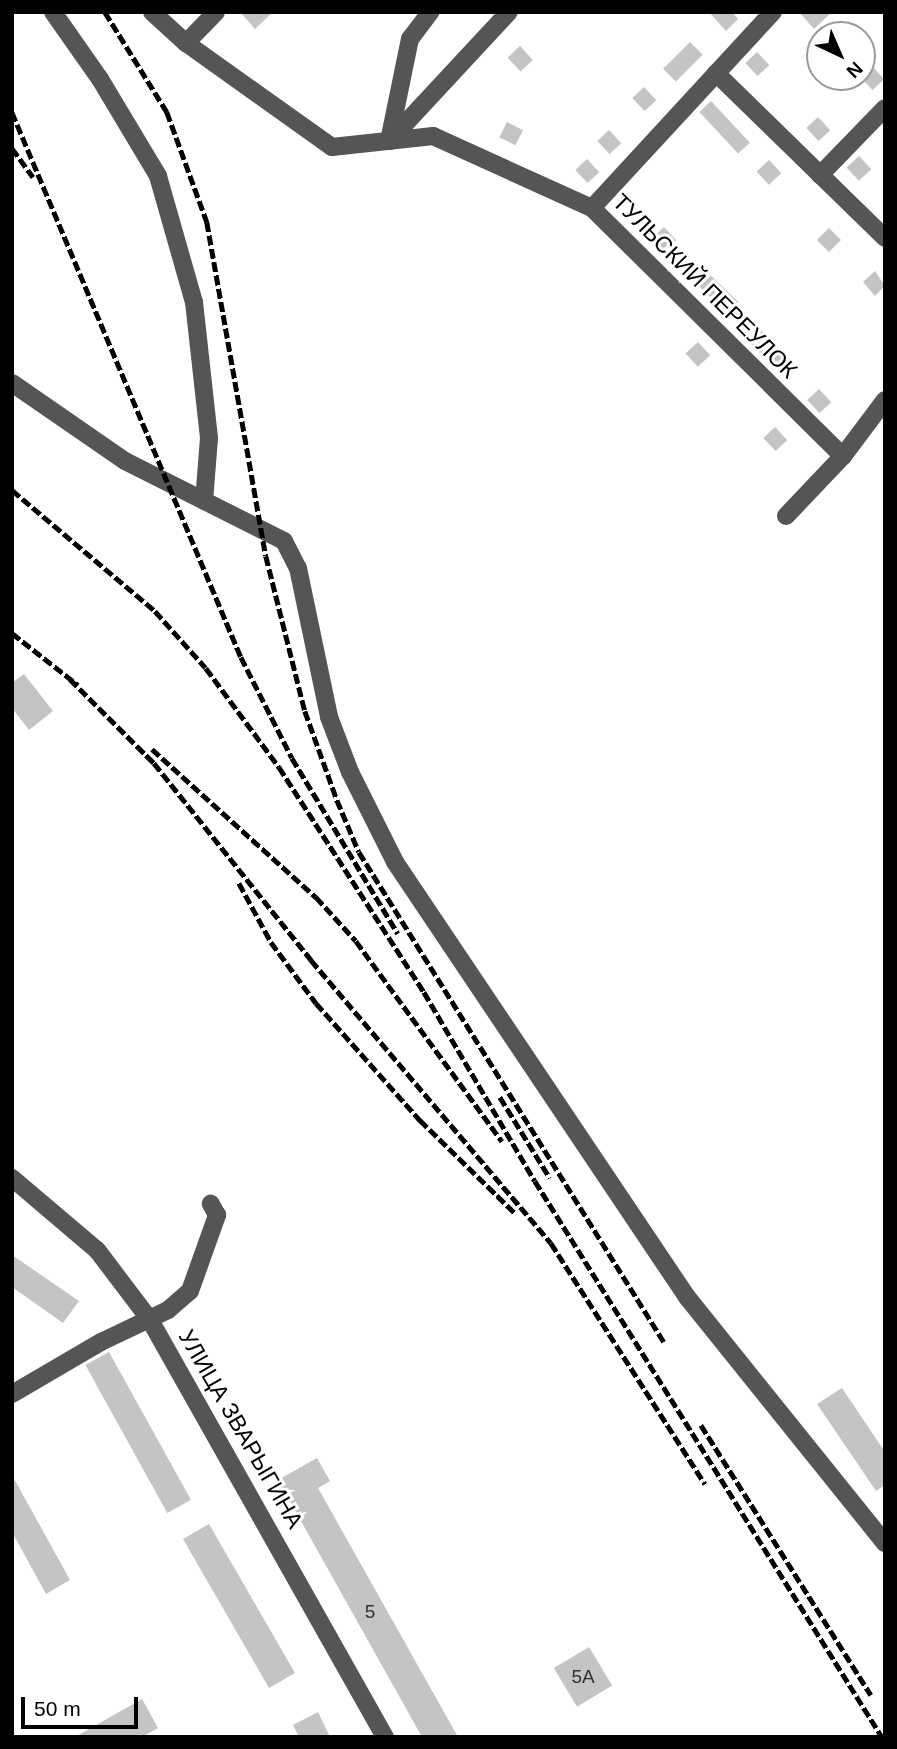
<!DOCTYPE html>
<meta charset="utf-8">
<style>
body{margin:0}
#map{position:relative;width:897px;height:1749px;overflow:hidden;background:#fff;font-family:Arial,sans-serif}
div>[style]{position:absolute}
.building>*{inset:0;background:#c4c4c4;transform-origin:0 0}
.minor>*{height:18px;margin:-9px;padding:0 9px;transform-origin:9px;border-radius:9px;background:#555}
.rail>*{height:4.5px;margin-top:-2.25px;transform-origin:0;background:repeating-linear-gradient(90deg,#000 0 10px,transparent 0 13.5px)}
span{translate:-50% -50%;white-space:nowrap;text-align:center;line-height:1.15;-webkit-text-stroke:6px #fff;paint-order:stroke}
.number-label{font-size:19px;color:#313131}
.number-label span{-webkit-text-stroke-width:0}
.street-label{font-size:23px;color:#000}
.frame{position:absolute;inset:0;border:14px solid #000;pointer-events:none}
.north{position:absolute;left:806px;top:21px;width:70px;height:70px;box-sizing:border-box;background:#fff;border:2px solid #999;border-radius:50%;rotate:136deg;font-size:19px;font-weight:700;line-height:28px;text-align:center;color:#000}
.north::after{content:'';display:block;margin:auto;width:24px;height:32px;background:#000;clip-path:polygon(50% 0,100% 100%,50% 72%,0 100%)}
.scale{position:absolute;left:21px;top:1697px;width:117px;height:32px;box-sizing:border-box;border:4px solid #000;border-top:0;padding-left:9px;font-size:21px;line-height:24px;white-space:nowrap;color:#000;-webkit-text-stroke:5px #fff;paint-order:stroke}
</style>
<div id="map">
<div class="building">
<i style="clip-path:polygon(240px 12px,273px 12px,255px 29px)"></i>
<i style="clip-path:polygon(709px 12px,732px 12px,738px 19px,726px 31px)"></i>
<i style="clip-path:polygon(799px 12px,832px 12px,814px 29px)"></i>
<i style="left:690px;top:42px;width:18px;height:38px;rotate:45deg"></i>
<i style="left:520px;top:46px;width:19px;height:17px;rotate:47deg"></i>
<i style="left:757px;top:52px;width:18px;height:16px;rotate:47deg"></i>
<i style="left:872px;top:66px;width:18px;height:16px;rotate:47deg"></i>
<i style="left:644px;top:87px;width:18px;height:16px;rotate:47deg"></i>
<i style="left:711px;top:101px;width:57px;height:16px;rotate:47deg"></i>
<i style="left:818px;top:117px;width:18px;height:16px;rotate:47deg"></i>
<i style="left:507px;top:122px;width:18px;height:17px;rotate:27deg"></i>
<i style="left:609px;top:130px;width:18px;height:16px;rotate:47deg"></i>
<i style="left:859px;top:156px;width:18px;height:17px;rotate:47deg"></i>
<i style="left:587px;top:159px;width:18px;height:16px;rotate:47deg"></i>
<i style="left:769px;top:160px;width:18px;height:17px;rotate:47deg"></i>
<i style="left:664px;top:227px;width:18px;height:16px;rotate:47deg"></i>
<i style="left:829px;top:228px;width:17px;height:17px;rotate:45deg"></i>
<i style="left:700px;top:265px;width:54px;height:16px;rotate:44deg"></i>
<i style="clip-path:polygon(875px 271px,885px 286px,875px 296px,863px 282px)"></i>
<i style="left:761px;top:330px;width:51px;height:17px;rotate:45deg"></i>
<i style="left:698px;top:342px;width:18px;height:17px;rotate:47deg"></i>
<i style="left:819px;top:389px;width:18px;height:16px;rotate:47deg"></i>
<i style="left:775px;top:427px;width:18px;height:16px;rotate:47deg"></i>
<i style="clip-path:polygon(24px 674px,53px 711px,29px 730px,12px 708px,12px 683px)"></i>
<i style="clip-path:polygon(12px 1255px,79px 1301px,63px 1323px,12px 1287px)"></i>
<i style="left:109px;top:1352px;width:169px;height:27px;rotate:61deg"></i>
<i style="clip-path:polygon(842px 1388px,885px 1452px,885px 1485px,876px 1491px,817px 1404px)"></i>
<i style="clip-path:polygon(317px 1458px,330px 1481px,318px 1488px,458px 1737px,422px 1737px,278px 1480px)"></i>
<i style="clip-path:polygon(12px 1475px,70px 1580px,46px 1594px,12px 1532px)"></i>
<i style="left:209px;top:1524px;width:172px;height:30px;rotate:60deg"></i>
<i style="left:589px;top:1647px;width:45px;height:41px;rotate:59deg"></i>
<i style="clip-path:polygon(142px 1699px,158px 1728px,142px 1737px,75px 1737px)"></i>
<i style="clip-path:polygon(318px 1712px,330px 1737px,299px 1737px,293px 1725px)"></i>
</div>
<div class="minor">
<i style="left:53px;top:12px;width:82px;rotate:55deg"></i>
<i style="left:100px;top:79px;width:113px;rotate:59.1deg"></i>
<i style="left:158px;top:176px;width:131px;rotate:74.1deg"></i>
<i style="left:194px;top:302px;width:137px;rotate:83.7deg"></i>
<i style="left:209px;top:438px;width:63px;rotate:94.5deg"></i>
<i style="left:152px;top:12px;width:46px;rotate:42.4deg"></i>
<i style="left:186px;top:43px;width:179px;rotate:35.5deg"></i>
<i style="left:332px;top:147px;width:102px;rotate:-6.2deg"></i>
<i style="left:433px;top:136px;width:175px;rotate:24.4deg"></i>
<i style="left:592px;top:208px;width:353px;rotate:44.7deg"></i>
<i style="left:186px;top:43px;width:43px;rotate:-45.9deg"></i>
<i style="left:716px;top:73px;width:236px;rotate:44.3deg"></i>
<i style="left:389px;top:141px;width:176px;rotate:-47.1deg"></i>
<i style="left:389px;top:141px;width:104px;rotate:-78.4deg"></i>
<i style="left:410px;top:39px;width:34px;rotate:-53deg"></i>
<i style="left:820px;top:175px;width:93px;rotate:-45.9deg"></i>
<i style="left:592px;top:208px;width:267px;rotate:-47.3deg"></i>
<i style="left:12px;top:383px;width:137px;rotate:34.6deg"></i>
<i style="left:125px;top:461px;width:178px;rotate:26.7deg"></i>
<i style="left:284px;top:541px;width:30px;rotate:63deg"></i>
<i style="left:298px;top:568px;width:152px;rotate:78.2deg"></i>
<i style="left:329px;top:717px;width:59px;rotate:69.1deg"></i>
<i style="left:350px;top:772px;width:101px;rotate:63.4deg"></i>
<i style="left:395px;top:862px;width:524px;rotate:56.13deg"></i>
<i style="left:687px;top:1297px;width:316px;rotate:51.2deg"></i>
<i style="left:786px;top:516px;width:83px;rotate:-46.5deg"></i>
<i style="left:843px;top:456px;width:70px;rotate:-53.1deg"></i>
<i style="left:12px;top:1178px;width:111px;rotate:40.3deg"></i>
<i style="left:97px;top:1250px;width:88px;rotate:52.9deg"></i>
<i style="left:150px;top:1320px;width:479px;rotate:60.6deg"></i>
<i style="left:12px;top:1394px;width:103px;rotate:-30.3deg"></i>
<i style="left:101px;top:1342px;width:74px;rotate:-25.5deg"></i>
<i style="left:168px;top:1310px;width:29px;rotate:-41deg"></i>
<i style="left:190px;top:1291px;width:81px;rotate:-70.4deg"></i>
<i style="left:217px;top:1215px;width:13px;rotate:-119deg"></i>
</div>
<div class="rail">
<i style="left:105px;top:12px;width:118px;rotate:58.2deg"></i>
<i style="left:167px;top:112px;width:117px;rotate:70deg"></i>
<i style="left:207px;top:222px;width:339px;rotate:80deg"></i>
<i style="left:266px;top:556px;width:160px;rotate:75.9deg"></i>
<i style="left:305px;top:711px;width:95px;rotate:70.2deg"></i>
<i style="left:337px;top:800px;width:56px;rotate:67.1deg"></i>
<i style="left:359px;top:852px;width:577px;rotate:58.1deg"></i>
<i style="left:12px;top:112px;width:591px;rotate:67.21deg"></i>
<i style="left:241px;top:657px;width:113px;rotate:63.2deg"></i>
<i style="left:292px;top:758px;width:205px;rotate:58.9deg"></i>
<i style="left:12px;top:148px;width:36px;rotate:54deg"></i>
<i style="left:12px;top:490px;width:187px;rotate:40.2deg"></i>
<i style="left:155px;top:611px;width:76px;rotate:48.2deg"></i>
<i style="left:206px;top:668px;width:123px;rotate:53.6deg"></i>
<i style="left:279px;top:767px;width:268px;rotate:57.2deg"></i>
<i style="left:424px;top:992px;width:219px;rotate:59.6deg"></i>
<i style="left:535px;top:1181px;width:655px;rotate:58.03deg"></i>
<i style="left:12px;top:633px;width:84px;rotate:38.2deg"></i>
<i style="left:70px;top:679px;width:119px;rotate:45deg"></i>
<i style="left:154px;top:763px;width:252px;rotate:51.4deg"></i>
<i style="left:311px;top:960px;width:371px;rotate:49.7deg"></i>
<i style="left:551px;top:1243px;width:286px;rotate:57.4deg"></i>
<i style="left:152px;top:749px;width:221px;rotate:42.1deg"></i>
<i style="left:316px;top:897px;width:59px;rotate:47.7deg"></i>
<i style="left:356px;top:941px;width:248px;rotate:53.9deg"></i>
<i style="left:239px;top:883px;width:67px;rotate:61.5deg"></i>
<i style="left:271px;top:942px;width:76px;rotate:53.6deg"></i>
<i style="left:316px;top:1003px;width:157px;rotate:48.4deg"></i>
<i style="left:420px;top:1120px;width:134px;rotate:44.4deg"></i>
<i style="left:500px;top:1097px;width:95px;rotate:58.3deg"></i>
<i style="left:701px;top:1425px;width:319px;rotate:57.8deg"></i>
</div>
<div class="number-label">
<span style="left:370px;top:1612px">5</span>
<span style="left:583px;top:1677px">5А</span>
</div>
<div class="street-label">
<span style="left:705px;top:286px;rotate:45deg">ТУЛЬСКИЙ ПЕРЕУЛОК</span>
<span style="left:241px;top:1429px;rotate:60deg">УЛИЦА ЗВАРЫГИНА</span>
</div>
<div class="frame"></div>
<div class="north">N</div>
<div class="scale">50 m</div>
</div>
